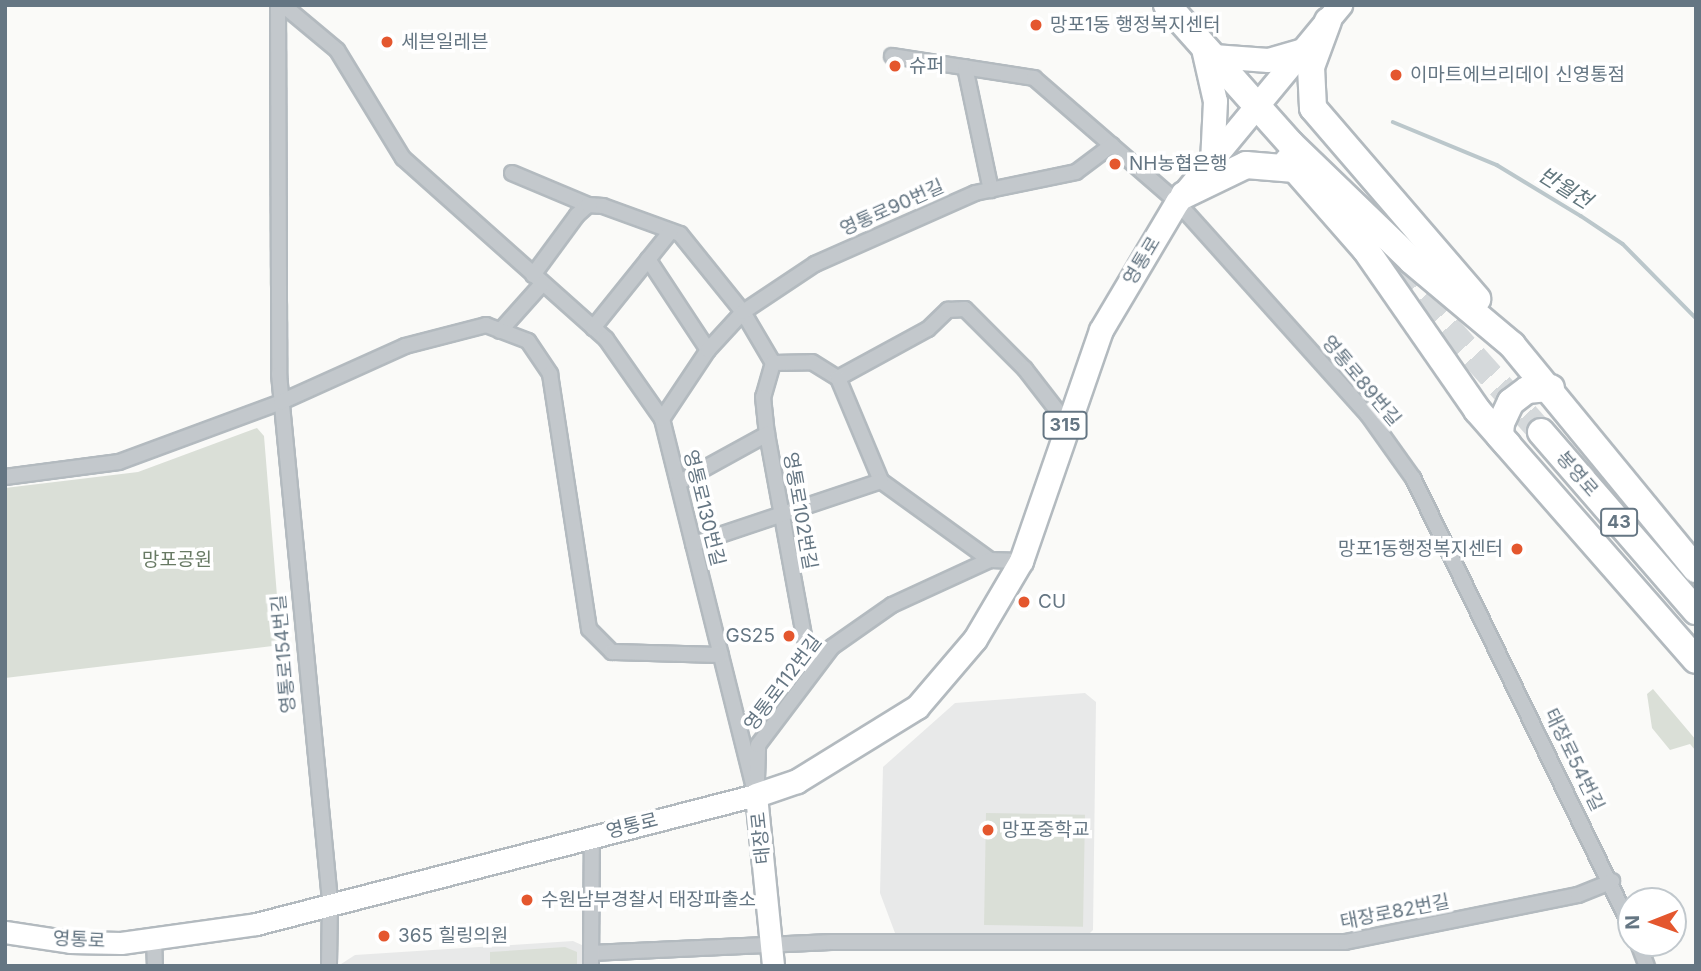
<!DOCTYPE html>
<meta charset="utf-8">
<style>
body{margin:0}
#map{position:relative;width:1701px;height:971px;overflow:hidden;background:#fafaf8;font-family:Inter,"Noto Sans KR",sans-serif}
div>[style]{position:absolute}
.built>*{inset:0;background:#e8e9e9}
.green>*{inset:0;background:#dadfd7;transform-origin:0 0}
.stream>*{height:3.5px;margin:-1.75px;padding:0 1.75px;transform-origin:1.75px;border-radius:1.75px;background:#bbc7cb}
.highway-tunnel>*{height:26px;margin-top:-13px;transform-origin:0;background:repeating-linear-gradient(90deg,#d5d9db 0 26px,transparent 0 39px)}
.roads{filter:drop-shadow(2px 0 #b3babf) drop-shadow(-2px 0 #b3babf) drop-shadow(0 2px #b3babf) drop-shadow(0 -2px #b3babf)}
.street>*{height:14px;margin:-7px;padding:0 7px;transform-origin:7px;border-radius:7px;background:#c3c8cc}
.secondary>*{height:21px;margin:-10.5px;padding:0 10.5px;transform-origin:10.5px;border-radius:10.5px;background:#fff}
.primary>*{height:23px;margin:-11.5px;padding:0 11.5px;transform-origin:11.5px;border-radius:11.5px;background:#fff}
.highway>*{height:26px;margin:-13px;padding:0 13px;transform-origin:13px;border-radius:13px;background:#fff}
.dots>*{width:19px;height:19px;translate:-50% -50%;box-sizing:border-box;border:4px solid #fff;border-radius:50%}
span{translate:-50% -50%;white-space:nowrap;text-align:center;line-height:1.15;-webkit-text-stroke:7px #fff;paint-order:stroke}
.shield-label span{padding:2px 5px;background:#fff;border:2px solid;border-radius:5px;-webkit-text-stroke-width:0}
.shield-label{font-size:18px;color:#657683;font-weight:700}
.poi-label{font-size:19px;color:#657683}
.left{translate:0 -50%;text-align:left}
.right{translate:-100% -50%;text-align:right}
.street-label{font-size:19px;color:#657683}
.park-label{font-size:19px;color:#687a64}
.water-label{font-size:21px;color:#60757c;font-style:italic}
.frame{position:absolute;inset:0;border:7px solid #657683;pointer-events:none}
.north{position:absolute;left:1617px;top:887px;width:70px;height:70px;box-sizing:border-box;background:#fff;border:2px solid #c1c8cd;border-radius:50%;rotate:269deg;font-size:19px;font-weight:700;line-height:28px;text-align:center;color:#657683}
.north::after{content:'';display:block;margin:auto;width:24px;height:32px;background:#e4572e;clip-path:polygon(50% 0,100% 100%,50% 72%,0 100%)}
</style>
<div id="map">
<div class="built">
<i style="clip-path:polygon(1085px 693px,1096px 702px,1093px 930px,1088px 935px,895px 933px,880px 893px,883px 767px,955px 703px)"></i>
<i style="clip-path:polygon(573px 941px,584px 946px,584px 966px,338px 966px,355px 955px)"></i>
</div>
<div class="green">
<i style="clip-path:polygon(257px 428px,264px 436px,281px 645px,5px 678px,5px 488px,138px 472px)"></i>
<i style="clip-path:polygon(1653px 689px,1696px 740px,1695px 750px,1690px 744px,1670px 750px,1652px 728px,1647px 694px)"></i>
<i style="left:986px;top:813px;width:99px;height:112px;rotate:1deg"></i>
<i style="clip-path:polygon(565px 947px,577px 952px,577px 966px,490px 966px,490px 952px)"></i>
</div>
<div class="stream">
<i style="left:1393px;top:122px;width:113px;rotate:22.5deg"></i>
<i style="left:1497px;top:165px;width:98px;rotate:31.3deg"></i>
<i style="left:1581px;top:216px;width:50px;rotate:33.7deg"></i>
<i style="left:1623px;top:244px;width:104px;rotate:45.4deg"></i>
</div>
<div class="highway-tunnel">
<i style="left:1370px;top:240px;width:257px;rotate:48.3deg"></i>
</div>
<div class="roads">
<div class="street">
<i style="left:278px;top:5px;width:369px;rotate:89.8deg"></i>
<i style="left:279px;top:374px;width:529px;rotate:84.47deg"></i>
<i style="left:330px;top:901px;width:65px;rotate:90.9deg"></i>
<i style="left:283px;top:5px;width:70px;rotate:39.8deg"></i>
<i style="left:337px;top:50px;width:127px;rotate:58.6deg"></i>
<i style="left:403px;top:158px;width:272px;rotate:41.7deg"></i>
<i style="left:606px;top:339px;width:98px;rotate:55deg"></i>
<i style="left:662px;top:419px;width:388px;rotate:76deg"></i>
<i style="left:892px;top:56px;width:144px;rotate:8.8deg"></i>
<i style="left:1034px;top:78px;width:189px;rotate:40.9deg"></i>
<i style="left:1177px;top:202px;width:286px;rotate:48.1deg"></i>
<i style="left:1368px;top:415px;width:77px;rotate:54.5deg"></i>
<i style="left:1413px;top:478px;width:499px;rotate:64.1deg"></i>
<i style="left:965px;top:67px;width:126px;rotate:78.1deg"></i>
<i style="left:512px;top:173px;width:82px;rotate:22.8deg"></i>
<i style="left:648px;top:259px;width:109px;rotate:56.6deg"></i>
<i style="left:533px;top:275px;width:74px;rotate:-53.7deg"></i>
<i style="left:577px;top:215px;width:15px;rotate:-42deg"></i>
<i style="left:588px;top:205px;width:15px;rotate:4deg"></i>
<i style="left:603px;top:206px;width:82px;rotate:20deg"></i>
<i style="left:680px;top:234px;width:100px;rotate:51.1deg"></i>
<i style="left:743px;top:312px;width:59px;rotate:59.5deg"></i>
<i style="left:773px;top:363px;width:35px;rotate:106deg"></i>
<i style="left:763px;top:397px;width:37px;rotate:84deg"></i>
<i style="left:767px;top:434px;width:211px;rotate:79.6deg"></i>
<i style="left:805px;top:642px;width:25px;rotate:63deg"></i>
<i style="left:593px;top:328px;width:124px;rotate:-51.2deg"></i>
<i style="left:500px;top:331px;width:63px;rotate:-48.2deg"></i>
<i style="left:773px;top:363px;width:39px;rotate:-1deg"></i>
<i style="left:812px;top:362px;width:31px;rotate:32deg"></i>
<i style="left:838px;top:378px;width:102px;rotate:-28.6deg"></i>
<i style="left:928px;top:329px;width:28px;rotate:-44deg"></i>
<i style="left:948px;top:310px;width:17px;rotate:-3deg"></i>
<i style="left:965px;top:309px;width:85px;rotate:45deg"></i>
<i style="left:1025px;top:369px;width:67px;rotate:52.3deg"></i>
<i style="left:838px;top:378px;width:112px;rotate:67.3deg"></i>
<i style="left:881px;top:481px;width:135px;rotate:35.9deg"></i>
<i style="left:990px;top:560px;width:31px;rotate:2deg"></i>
<i style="left:662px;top:419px;width:83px;rotate:-56.3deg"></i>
<i style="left:708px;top:350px;width:52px;rotate:-47.4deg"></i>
<i style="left:743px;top:312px;width:87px;rotate:-33.7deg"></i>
<i style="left:815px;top:264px;width:175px;rotate:-23.9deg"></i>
<i style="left:975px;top:193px;width:103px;rotate:-11.7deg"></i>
<i style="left:1076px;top:172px;width:45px;rotate:-36.9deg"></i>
<i style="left:5px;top:477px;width:115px;rotate:-7.5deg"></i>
<i style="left:119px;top:462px;width:173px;rotate:-20.3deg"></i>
<i style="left:281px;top:402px;width:136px;rotate:-24.3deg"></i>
<i style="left:405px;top:346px;width:84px;rotate:-14.5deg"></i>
<i style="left:486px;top:325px;width:45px;rotate:20.9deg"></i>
<i style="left:528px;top:341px;width:40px;rotate:56deg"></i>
<i style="left:550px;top:374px;width:258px;rotate:81.3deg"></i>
<i style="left:589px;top:629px;width:33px;rotate:45deg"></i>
<i style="left:612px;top:652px;width:109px;rotate:1.6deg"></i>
<i style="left:678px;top:483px;width:102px;rotate:-28.8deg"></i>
<i style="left:693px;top:544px;width:198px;rotate:-18.5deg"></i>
<i style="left:757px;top:779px;width:34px;rotate:-88deg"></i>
<i style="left:758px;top:745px;width:123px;rotate:-52.9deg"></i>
<i style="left:832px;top:647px;width:73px;rotate:-35deg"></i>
<i style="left:892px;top:605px;width:108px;rotate:-24.7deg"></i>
<i style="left:154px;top:939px;width:27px;rotate:88deg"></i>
<i style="left:1638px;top:943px;width:25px;rotate:69deg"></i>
<i style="left:591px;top:953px;width:240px;rotate:-2.6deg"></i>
<i style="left:831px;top:942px;width:514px"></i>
<i style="left:1345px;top:942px;width:238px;rotate:-11.4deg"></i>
<i style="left:1578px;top:895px;width:37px;rotate:-22deg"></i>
<i style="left:591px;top:966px;width:130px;rotate:-89.6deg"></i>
</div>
<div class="secondary">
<i style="left:5px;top:932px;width:66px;rotate:8.7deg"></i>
<i style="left:70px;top:942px;width:51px;rotate:1.1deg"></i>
<i style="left:121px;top:943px;width:136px;rotate:-8deg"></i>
<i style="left:256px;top:924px;width:516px;rotate:-14.47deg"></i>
<i style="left:756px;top:795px;width:172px;rotate:84.3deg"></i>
</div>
<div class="primary">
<i style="left:1202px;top:44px;width:58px;rotate:77.2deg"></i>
<i style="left:1215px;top:101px;width:61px;rotate:92.8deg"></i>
<i style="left:1213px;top:56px;width:55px;rotate:4.2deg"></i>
<i style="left:1268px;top:60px;width:36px;rotate:-16deg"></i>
<i style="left:756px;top:795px;width:43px;rotate:-18.9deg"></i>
<i style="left:797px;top:781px;width:141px;rotate:-31.7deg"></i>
<i style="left:917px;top:707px;width:89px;rotate:-49.5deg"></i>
<i style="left:975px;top:639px;width:91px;rotate:-59.5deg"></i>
<i style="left:1021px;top:561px;width:244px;rotate:-70.9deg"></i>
<i style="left:1101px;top:330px;width:149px;rotate:-59.3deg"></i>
<i style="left:1177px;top:202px;width:256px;rotate:-50.4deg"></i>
</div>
<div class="highway">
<i style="left:1167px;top:5px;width:186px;rotate:48.3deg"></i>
<i style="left:1291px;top:144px;width:168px;rotate:44deg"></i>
<i style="left:1412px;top:261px;width:131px;rotate:40deg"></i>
<i style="left:1512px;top:345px;width:290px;rotate:50.6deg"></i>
<i style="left:1328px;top:21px;width:49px;rotate:110.3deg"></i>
<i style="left:1311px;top:67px;width:41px;rotate:87.2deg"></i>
<i style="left:1313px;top:108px;width:252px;rotate:49.3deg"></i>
<i style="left:1288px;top:161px;width:118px;rotate:48.8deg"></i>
<i style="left:1366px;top:250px;width:195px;rotate:55.2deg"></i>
<i style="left:1477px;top:410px;width:332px;rotate:48.8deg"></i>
<i style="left:1184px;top:195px;width:69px;rotate:-25.8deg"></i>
<i style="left:1246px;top:165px;width:49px;rotate:4.7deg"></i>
<i style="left:1541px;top:432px;width:237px;rotate:49.1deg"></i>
<i style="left:1508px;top:445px;width:12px;rotate:-132deg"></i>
<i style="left:1500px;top:436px;width:13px;rotate:-86deg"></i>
<i style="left:1501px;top:423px;width:23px;rotate:-65deg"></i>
<i style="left:1511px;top:402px;width:20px;rotate:-37deg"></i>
<i style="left:1527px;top:390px;width:24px;rotate:-5deg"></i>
</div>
</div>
<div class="dots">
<i style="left:1036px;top:25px;background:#e4572e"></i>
<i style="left:387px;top:42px;background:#e4572e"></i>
<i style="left:895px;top:66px;background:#e4572e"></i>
<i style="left:1396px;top:75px;background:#e4572e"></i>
<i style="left:1115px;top:164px;background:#e4572e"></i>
<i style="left:1517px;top:549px;background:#e4572e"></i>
<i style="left:1024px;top:602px;background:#e4572e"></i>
<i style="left:789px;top:636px;background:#e4572e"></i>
<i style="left:988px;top:830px;background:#e4572e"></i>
<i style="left:527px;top:900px;background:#e4572e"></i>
<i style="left:384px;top:936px;background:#e4572e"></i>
</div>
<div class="shield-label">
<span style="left:1065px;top:425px">315</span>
<span style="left:1619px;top:522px">43</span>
</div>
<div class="poi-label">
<span class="left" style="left:1050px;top:25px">망포1동 행정복지센터</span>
<span class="left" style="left:401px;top:42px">세븐일레븐</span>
<span class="left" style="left:909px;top:66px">슈퍼</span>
<span class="left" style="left:1410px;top:75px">이마트에브리데이 신영통점</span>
<span class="left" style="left:1129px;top:164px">NH농협은행</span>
<span class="right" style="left:1503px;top:549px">망포1동행정복지센터</span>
<span class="left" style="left:1038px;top:602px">CU</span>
<span class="right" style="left:775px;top:636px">GS25</span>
<span class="left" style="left:1002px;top:830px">망포중학교</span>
<span class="left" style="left:541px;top:900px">수원남부경찰서 태장파출소</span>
<span class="left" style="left:398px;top:936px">365 힐링의원</span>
</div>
<div class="street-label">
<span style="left:892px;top:208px;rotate:-24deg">영통로90번길</span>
<span style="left:1142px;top:261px;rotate:-59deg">영통로</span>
<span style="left:1361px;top:381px;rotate:50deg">영통로89번길</span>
<span style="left:1577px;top:474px;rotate:49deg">봉영로</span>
<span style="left:704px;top:508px;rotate:76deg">영통로130번길</span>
<span style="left:800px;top:511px;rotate:80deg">영통로102번길</span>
<span style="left:284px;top:654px;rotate:-95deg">영통로154번길</span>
<span style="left:783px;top:683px;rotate:-53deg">영통로112번길</span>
<span style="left:1574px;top:760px;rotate:64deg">태장로54번길</span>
<span style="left:632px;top:826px;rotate:-14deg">영통로</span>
<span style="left:761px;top:838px;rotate:-96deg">태장로</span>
<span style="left:1395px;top:912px;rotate:-11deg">태장로82번길</span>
<span style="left:79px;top:940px;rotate:3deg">영통로</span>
</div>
<div class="park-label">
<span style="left:177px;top:560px">망포공원</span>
</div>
<div class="water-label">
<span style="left:1565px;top:188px;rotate:32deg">반월천</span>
</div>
<div class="frame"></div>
<div class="north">N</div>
</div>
